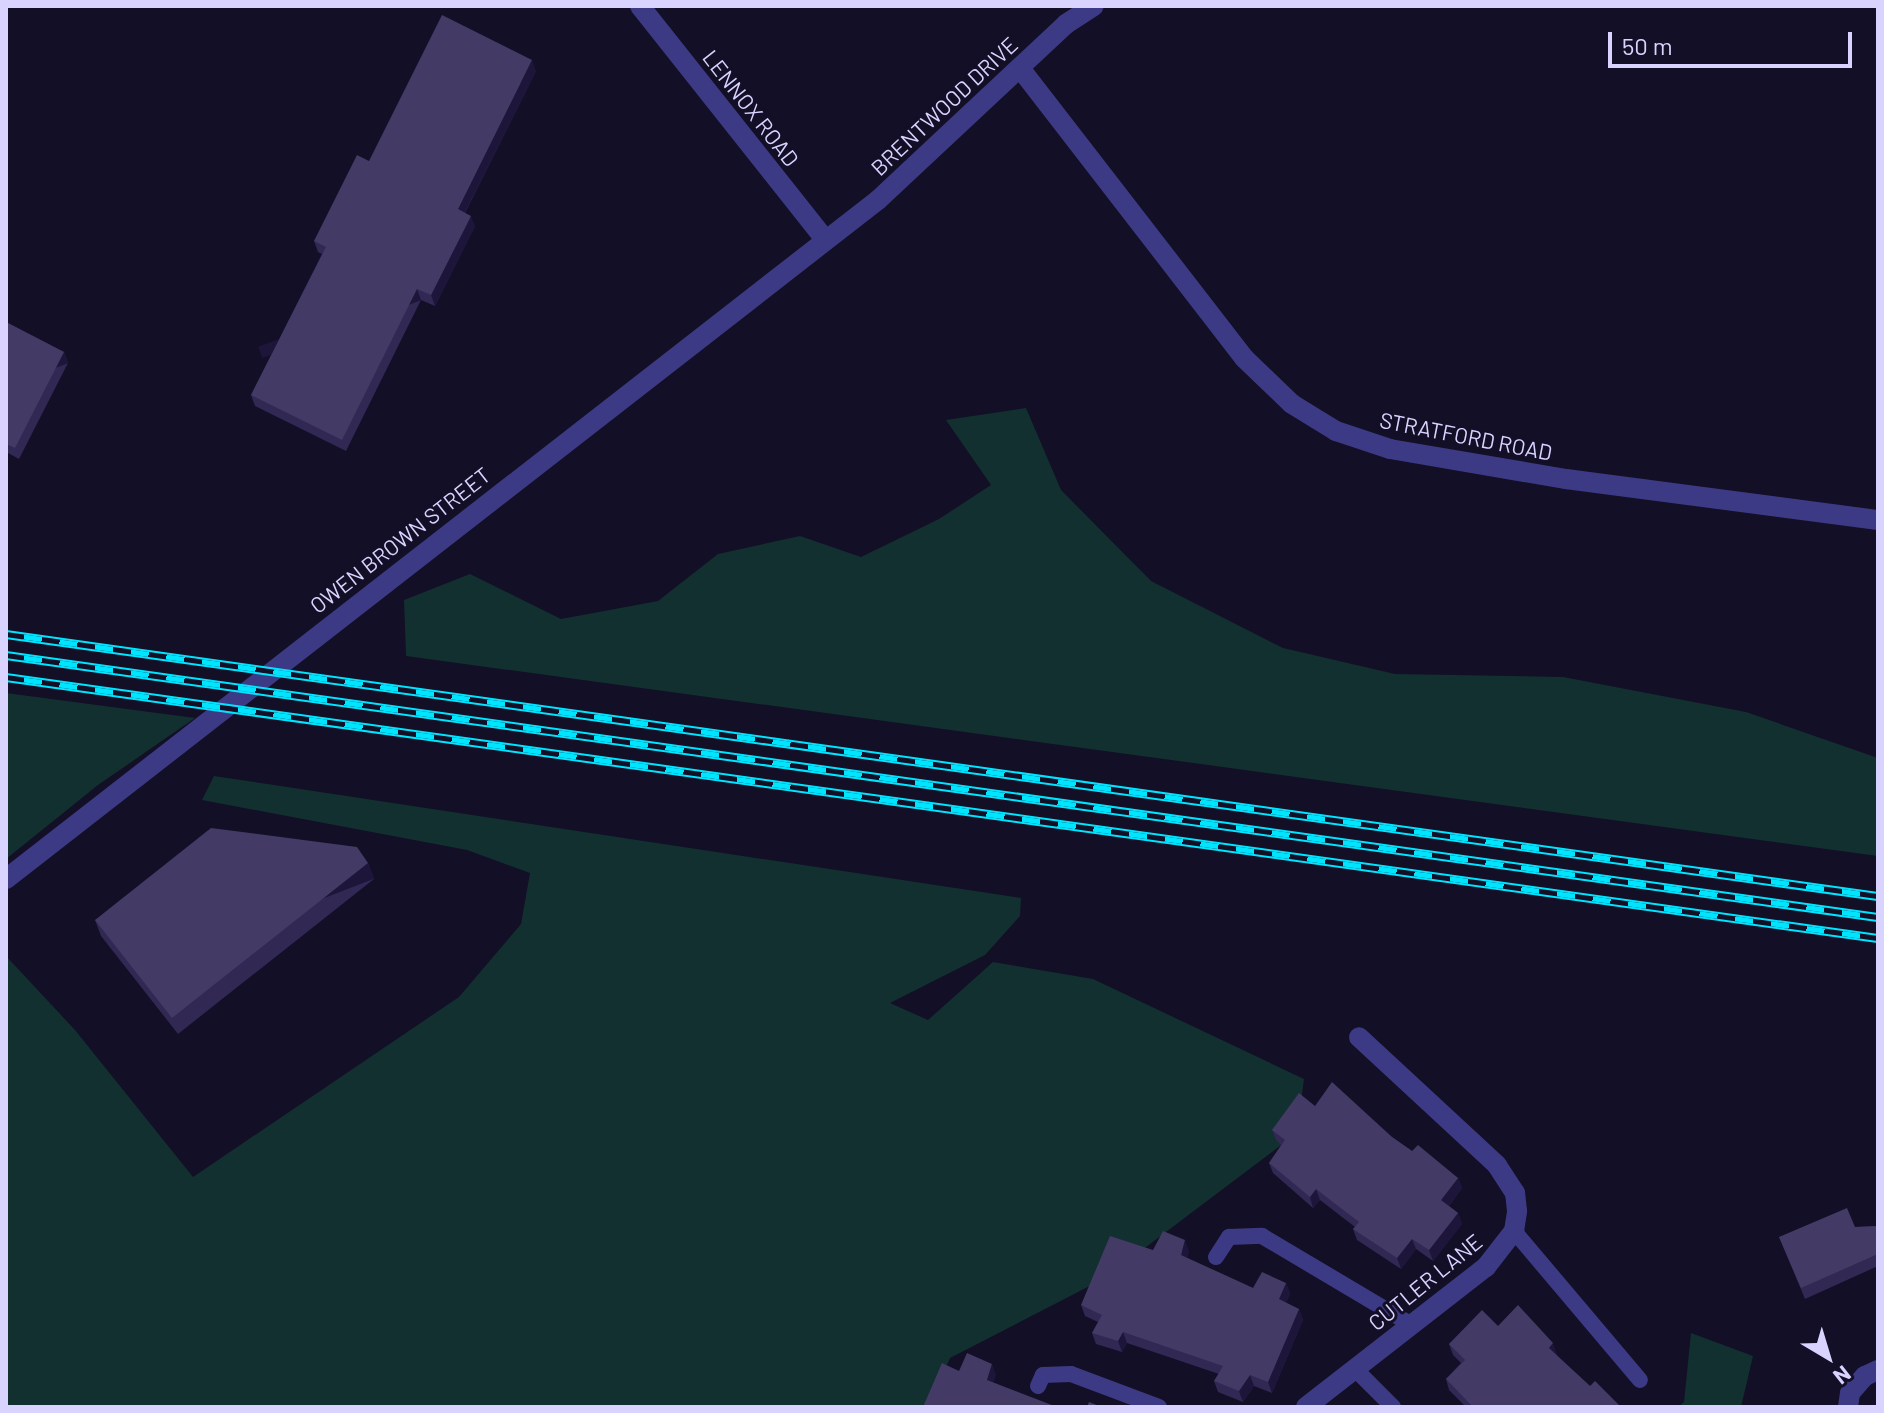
<!DOCTYPE html>
<style>
body{margin:0}
#map{position:relative;width:1884px;height:1413px;overflow:hidden;background:#130f26;font-family:Barlow,sans-serif}
div>[style]{position:absolute}
.green>*{inset:0;background:#12302f}
.lane>*{height:16px;margin:-8px;padding:0 8px;transform-origin:8px;border-radius:8px;background:#3d3a85}
.street>*{height:20px;margin:-10px;padding:0 10px;transform-origin:10px;border-radius:10px;background:#3d3a85}
.rail>*{height:9px;margin-top:-4.5px;transform-origin:0;background:repeating-linear-gradient(90deg,#130f26 0 18px,#00e5ff 0 36px);box-sizing:border-box;border-block:2px solid #00e5ff}
.wall>*{inset:0;background:#312854}
.shaded-wall>*{inset:0;background:#1d163a;transform-origin:0 0}
.building>*{inset:0;background:#433a66}
span{translate:-50% -50%;white-space:nowrap;text-align:center;line-height:1.15;-webkit-text-stroke:6px #130f26;paint-order:stroke}
.street-label{font-size:22px;color:#d9d4ff}
.frame{position:absolute;inset:0;border:8px solid #d9d4ff;pointer-events:none}
.north{position:absolute;left:1788px;top:1317px;width:80px;height:80px;-webkit-text-stroke:6px #130f26;paint-order:stroke;rotate:142deg;font-size:22px;font-weight:700;line-height:32px;text-align:center;color:#d9d4ff}
.north::after{content:'';display:block;margin:auto;width:28px;height:36px;background:#d9d4ff;clip-path:polygon(50% 0,100% 100%,50% 72%,0 100%)}
.scale{position:absolute;left:1608px;top:32px;width:244px;height:36px;box-sizing:border-box;border:4px solid #d9d4ff;border-top:0;padding-left:10px;font-size:24px;line-height:28px;white-space:nowrap;color:#d9d4ff;-webkit-text-stroke:6px #130f26;paint-order:stroke}
</style>
<div id="map">
<div class="green">
<i style="clip-path:polygon(1026px 408px,1061px 490px,1151px 581px,1283px 648px,1395px 674px,1563px 677px,1746px 712px,1878px 758px,1878px 856px,406px 656px,404px 600px,470px 574px,561px 619px,658px 601px,718px 554px,800px 536px,861px 557px,939px 519px,991px 485px,946px 420px)"></i>
<i style="clip-path:polygon(6px 693px,195px 718px,98px 785px,6px 859px)"></i>
<i style="clip-path:polygon(214px 776px,1021px 898px,1020px 916px,985px 955px,890px 1003px,928px 1020px,993px 962px,1093px 979px,1304px 1079px,1297px 1133px,1105px 1278px,950px 1358px,929px 1407px,6px 1407px,6px 956px,75px 1030px,193px 1177px,459px 997px,521px 924px,530px 873px,467px 850px,202px 800px)"></i>
<i style="clip-path:polygon(1691px 1333px,1753px 1356px,1741px 1407px,1678px 1407px,1684px 1402px)"></i>
</div>
<div class="lane">
<i style="left:1514px;top:1231px;width:195px;rotate:49.8deg"></i>
<i style="left:1216px;top:1257px;width:24px;rotate:-57deg"></i>
<i style="left:1229px;top:1237px;width:33px;rotate:-2deg"></i>
<i style="left:1262px;top:1236px;width:174px;rotate:30.7deg"></i>
<i style="left:1355px;top:1369px;width:54px;rotate:45deg"></i>
<i style="left:1038px;top:1386px;width:12px;rotate:-66deg"></i>
<i style="left:1043px;top:1375px;width:28px;rotate:-2deg"></i>
<i style="left:1071px;top:1374px;width:94px;rotate:20.6deg"></i>
</div>
<div class="street">
<i style="left:640px;top:6px;width:298px;rotate:51.6deg"></i>
<i style="left:1020px;top:68px;width:366px;rotate:52.3deg"></i>
<i style="left:1244px;top:358px;width:66px;rotate:43.8deg"></i>
<i style="left:1292px;top:404px;width:52px;rotate:31.5deg"></i>
<i style="left:1336px;top:431px;width:57px;rotate:18.4deg"></i>
<i style="left:1390px;top:449px;width:179px;rotate:9.7deg"></i>
<i style="left:1566px;top:479px;width:315px;rotate:7.5deg"></i>
<i style="left:6px;top:879px;width:1105px;rotate:-37.91deg"></i>
<i style="left:878px;top:200px;width:258px;rotate:-43.1deg"></i>
<i style="left:1066px;top:24px;width:33px;rotate:-33deg"></i>
<i style="left:1306px;top:1407px;width:228px;rotate:-37.9deg"></i>
<i style="left:1486px;top:1267px;width:46px;rotate:-52.1deg"></i>
<i style="left:1514px;top:1231px;width:20px;rotate:-81deg"></i>
<i style="left:1517px;top:1211px;width:18px;rotate:-96deg"></i>
<i style="left:1515px;top:1193px;width:33px;rotate:-123deg"></i>
<i style="left:1497px;top:1165px;width:188px;rotate:-137.2deg"></i>
<i style="left:1848px;top:1407px;width:14px;rotate:-82deg"></i>
<i style="left:1850px;top:1393px;width:23px;rotate:-49deg"></i>
<i style="left:1865px;top:1376px;width:14px;rotate:-25deg"></i>
</div>
<div class="rail">
<i style="left:6px;top:634px;width:1890px;rotate:7.97deg"></i>
<i style="left:6px;top:655px;width:1890px;rotate:7.97deg"></i>
<i style="left:6px;top:677px;width:1890px;rotate:7.94deg"></i>
</div>
<div class="wall">
<i style="clip-path:polygon(536px 71px,465px 213px,475px 226px,435px 306px,421px 300px,346px 451px,255px 406px,251px 395px,322px 254px,318px 252px,314px 241px)"></i>
<i style="clip-path:polygon(6px 322px,64px 352px,68px 363px,19px 459px,6px 452px)"></i>
<i style="clip-path:polygon(368px 863px,374px 879px,178px 1034px,101px 936px,95px 920px)"></i>
<i style="clip-path:polygon(1315px 1106px,1392px 1137px,1412px 1151px,1458px 1178px,1462px 1188px,1449px 1206px,1458px 1213px,1462px 1224px,1433px 1261px,1416px 1249px,1401px 1269px,1357px 1240px,1353px 1229px,1355px 1227px,1320px 1200px,1313px 1208px,1273px 1173px,1269px 1163px,1281px 1145px,1276px 1140px,1272px 1130px)"></i>
<i style="clip-path:polygon(1878px 1226px,1878px 1266px,1805px 1299px,1779px 1237px,1855px 1227px)"></i>
<i style="clip-path:polygon(1153px 1250px,1189px 1251px,1187px 1258px,1253px 1288px,1286px 1283px,1290px 1294px,1286px 1303px,1299px 1309px,1303px 1320px,1272px 1393px,1254px 1386px,1243px 1402px,1218px 1392px,1214px 1381px,1219px 1374px,1127px 1343px,1122px 1352px,1096px 1344px,1092px 1333px,1098px 1322px,1085px 1316px,1081px 1305px)"></i>
<i style="clip-path:polygon(1498px 1326px,1557px 1354px,1556px 1355px,1590px 1386px,1621px 1407px,1466px 1407px,1449px 1390px,1446px 1379px,1461px 1363px,1453px 1355px,1449px 1344px)"></i>
</div>
<div class="shaded-wall">
<i style="clip-path:polygon(532px 60px,536px 71px,461px 220px,458px 209px)"></i>
<i style="clip-path:polygon(471px 216px,475px 226px,435px 306px,431px 295px)"></i>
<i style="left:417px;top:289px;width:12px;height:169px;rotate:70deg"></i>
<i style="left:64px;top:352px;width:12px;height:108px;rotate:70deg"></i>
<i style="left:368px;top:863px;width:17px;height:250px;rotate:69deg"></i>
<i style="clip-path:polygon(1458px 1178px,1462px 1188px,1445px 1211px,1441px 1200px)"></i>
<i style="clip-path:polygon(1316px 1189px,1320px 1200px,1313px 1208px,1310px 1197px)"></i>
<i style="clip-path:polygon(1458px 1213px,1462px 1224px,1433px 1261px,1429px 1250px)"></i>
<i style="clip-path:polygon(1412px 1239px,1416px 1249px,1401px 1269px,1397px 1258px)"></i>
<i style="clip-path:polygon(1185px 1240px,1189px 1251px,1185px 1266px,1181px 1255px)"></i>
<i style="clip-path:polygon(1286px 1283px,1290px 1294px,1283px 1310px,1279px 1299px)"></i>
<i style="clip-path:polygon(1299px 1309px,1303px 1320px,1272px 1393px,1268px 1382px)"></i>
<i style="clip-path:polygon(1123px 1332px,1127px 1343px,1122px 1352px,1118px 1341px)"></i>
<i style="clip-path:polygon(1553px 1343px,1557px 1354px,1553px 1359px,1549px 1348px)"></i>
<i style="clip-path:polygon(992px 1364px,996px 1375px,991px 1391px,987px 1380px)"></i>
<i style="clip-path:polygon(1250px 1375px,1254px 1386px,1243px 1402px,1239px 1391px)"></i>
</div>
<div class="building">
<i style="clip-path:polygon(442px 15px,532px 60px,458px 209px,471px 216px,431px 295px,417px 289px,342px 440px,251px 395px,326px 247px,314px 241px,357px 155px,369px 161px)"></i>
<i style="clip-path:polygon(6px 322px,64px 352px,15px 448px,6px 444px)"></i>
<i style="clip-path:polygon(211px 828px,357px 847px,368px 863px,172px 1018px,95px 920px)"></i>
<i style="clip-path:polygon(1332px 1082px,1392px 1137px,1412px 1151px,1418px 1145px,1458px 1178px,1441px 1200px,1458px 1213px,1429px 1250px,1412px 1239px,1397px 1258px,1353px 1229px,1359px 1222px,1316px 1189px,1310px 1197px,1269px 1163px,1285px 1140px,1272px 1130px,1299px 1093px,1315px 1106px)"></i>
<i style="clip-path:polygon(1847px 1208px,1855px 1227px,1878px 1226px,1878px 1254px,1801px 1288px,1779px 1237px)"></i>
<i style="clip-path:polygon(1163px 1231px,1185px 1240px,1181px 1255px,1253px 1288px,1262px 1272px,1286px 1283px,1279px 1299px,1299px 1309px,1268px 1382px,1250px 1375px,1239px 1391px,1214px 1381px,1223px 1366px,1123px 1332px,1118px 1341px,1092px 1333px,1102px 1315px,1081px 1305px,1110px 1236px,1153px 1250px)"></i>
<i style="clip-path:polygon(1518px 1305px,1553px 1343px,1549px 1348px,1590px 1386px,1595px 1381px,1621px 1407px,1473px 1407px,1446px 1379px,1465px 1360px,1449px 1344px,1482px 1310px,1498px 1326px)"></i>
<i style="clip-path:polygon(967px 1353px,992px 1364px,987px 1380px,1057px 1407px,923px 1407px,942px 1363px,959px 1371px)"></i>
<i style="clip-path:polygon(1089px 1402px,1102px 1407px,1087px 1407px)"></i>
</div>
<div class="street-label">
<span style="left:944px;top:106px;rotate:-43deg">BRENTWOOD DRIVE</span>
<span style="left:751px;top:108px;rotate:52deg">LENNOX ROAD</span>
<span style="left:1466px;top:436px;rotate:11deg">STRATFORD ROAD</span>
<span style="left:400px;top:540px;rotate:-38deg">OWEN BROWN STREET</span>
<span style="left:1425px;top:1282px;rotate:-39deg">CUTLER LANE</span>
</div>
<div class="frame"></div>
<div class="north">N</div>
<div class="scale">50 m</div>
</div>
